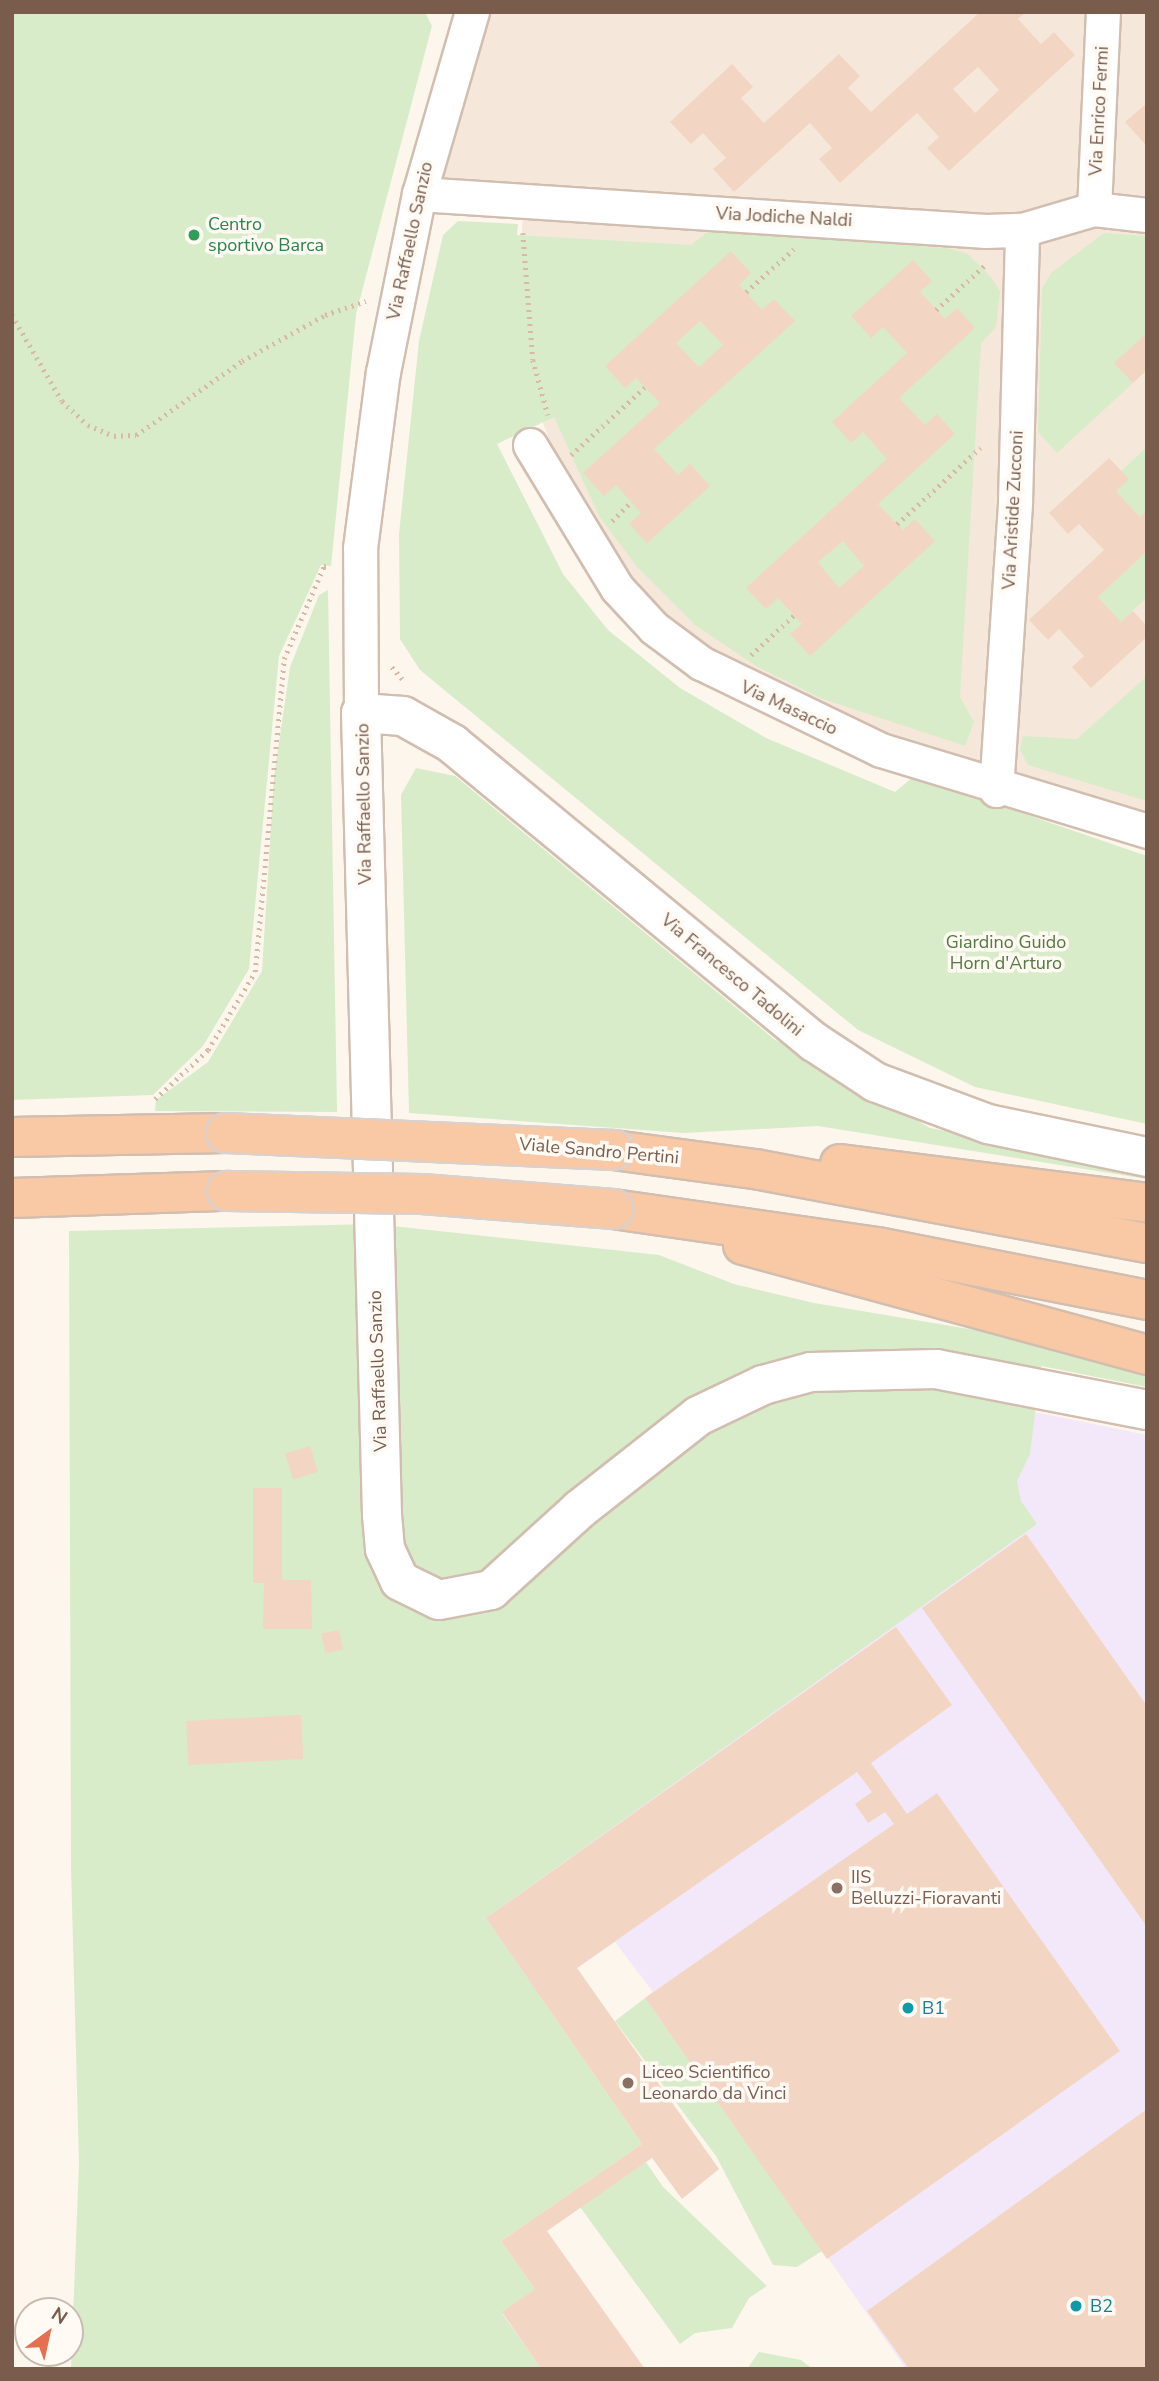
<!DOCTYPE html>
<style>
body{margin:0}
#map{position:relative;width:1159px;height:2381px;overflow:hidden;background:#fdf6ec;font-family:"Nunito Sans",sans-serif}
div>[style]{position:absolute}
.residential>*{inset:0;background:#f5e8da}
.education>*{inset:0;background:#f3e8fa}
.green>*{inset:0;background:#d8ecc9}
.building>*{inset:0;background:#f3d5c3;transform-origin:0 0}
.path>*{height:4.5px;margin-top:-2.25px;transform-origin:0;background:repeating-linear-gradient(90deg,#d9b8a5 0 2px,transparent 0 7px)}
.roads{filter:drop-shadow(2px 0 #d1beb0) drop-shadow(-2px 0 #d1beb0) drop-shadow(0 2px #d1beb0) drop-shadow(0 -2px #d1beb0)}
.minor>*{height:33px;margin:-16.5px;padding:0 16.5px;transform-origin:16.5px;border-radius:16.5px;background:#fff}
.tertiary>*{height:38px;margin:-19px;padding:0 19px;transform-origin:19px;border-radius:19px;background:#fff}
.trunk>*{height:38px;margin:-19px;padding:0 19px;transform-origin:19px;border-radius:19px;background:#f9c8a4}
.bridges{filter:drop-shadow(2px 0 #dad1cd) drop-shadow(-2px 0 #dad1cd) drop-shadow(0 2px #dad1cd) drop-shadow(0 -2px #dad1cd)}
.trunk-bridge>*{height:38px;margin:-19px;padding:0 19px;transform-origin:19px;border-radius:19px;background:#f9c8a4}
.dots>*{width:19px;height:19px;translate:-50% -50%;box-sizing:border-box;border:4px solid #fffaf3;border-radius:50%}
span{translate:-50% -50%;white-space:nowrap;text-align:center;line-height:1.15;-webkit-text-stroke:7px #fffaf3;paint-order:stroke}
.street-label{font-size:18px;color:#7a5c4d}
.leisure-label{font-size:18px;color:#27864d}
.left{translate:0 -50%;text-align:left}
.park-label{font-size:18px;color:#537a41}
.education-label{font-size:18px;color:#785e54}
.culture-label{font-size:18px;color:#0d838f}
.frame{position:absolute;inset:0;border:14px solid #7a5c4d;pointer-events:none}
.north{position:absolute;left:14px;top:2297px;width:70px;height:70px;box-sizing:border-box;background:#fffaf3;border:2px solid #cabbb1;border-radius:50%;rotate:33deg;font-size:19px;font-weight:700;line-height:28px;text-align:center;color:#7a5c4d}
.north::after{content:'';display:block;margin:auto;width:24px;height:32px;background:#e76f51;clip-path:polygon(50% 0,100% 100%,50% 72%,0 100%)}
</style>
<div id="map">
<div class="residential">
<i style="clip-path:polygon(479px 12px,1147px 12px,1147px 826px,842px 719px,690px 642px,625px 583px,573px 502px,516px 352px,523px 209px,434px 186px)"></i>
</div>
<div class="education">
<i style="clip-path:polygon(947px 1394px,1147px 1435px,1147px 2369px,906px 2369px,645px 1998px,653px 1992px,615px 1942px,536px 1997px,486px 1918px,570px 1858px)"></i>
</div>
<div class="green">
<i style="clip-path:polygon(12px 12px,425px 12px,432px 26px,356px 314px,331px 566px,321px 565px,279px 656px,249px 969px,203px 1046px,153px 1095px,12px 1100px)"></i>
<i style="clip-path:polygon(458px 221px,518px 224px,517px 235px,691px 245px,710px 230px,947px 248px,968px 254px,991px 277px,1000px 291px,996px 327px,981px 343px,960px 697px,974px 722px,965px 746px,820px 698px,756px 666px,695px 625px,638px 568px,599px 516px,554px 417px,497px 444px,563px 574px,608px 630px,680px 688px,766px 738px,895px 792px,914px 776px,1147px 856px,1147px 1124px,975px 1087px,858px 1030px,420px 670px,400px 639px,399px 534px,419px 341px,443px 235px)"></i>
<i style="clip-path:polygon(1104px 233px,1147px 236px,1147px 333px,1115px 363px,1133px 383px,1057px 453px,1038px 432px,1042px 289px,1051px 273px)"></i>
<i style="clip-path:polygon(1147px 447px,1147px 511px,1140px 517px,1116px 491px,1121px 471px)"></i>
<i style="clip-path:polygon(1147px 551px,1147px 597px,1121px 622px,1098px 597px)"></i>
<i style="clip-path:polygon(328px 590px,337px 1112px,155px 1111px,156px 1100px,208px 1062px,262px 971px,274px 777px,290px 667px,319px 595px)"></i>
<i style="clip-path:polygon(1147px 676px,1147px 801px,1028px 765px,1020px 750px,1023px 736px,1077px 739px)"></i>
<i style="clip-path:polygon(416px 768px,455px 776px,774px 1039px,930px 1128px,1147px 1171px,1147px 1179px,818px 1126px,684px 1133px,409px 1113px,401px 795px)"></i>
<i style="clip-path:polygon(374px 1224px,659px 1255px,734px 1284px,814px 1303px,1035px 1340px,1147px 1372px,1147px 1387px,1041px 1366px,1030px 1454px,1017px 1481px,1021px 1501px,1037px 1524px,486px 1918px,642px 2144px,501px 2241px,535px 2289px,502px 2313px,541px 2369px,71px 2369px,79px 2163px,71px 1868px,69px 1231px)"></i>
<i style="clip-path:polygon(645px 1998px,822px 2251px,797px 2267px,773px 2265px,716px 2156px,615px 2021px)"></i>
<i style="clip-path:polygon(646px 2162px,663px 2187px,767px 2286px,749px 2298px,732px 2328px,695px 2333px,680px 2344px,580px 2207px)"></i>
<i style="clip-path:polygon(759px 2352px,801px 2360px,813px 2369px,747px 2369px)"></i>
</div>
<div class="building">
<i style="clip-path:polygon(evenodd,980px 12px,1026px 12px,1018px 19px,1041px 44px,1054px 32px,1075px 55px,949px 171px,927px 148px,939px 137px,917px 113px,840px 183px,819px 159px,832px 148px,810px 123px,734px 192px,713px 169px,726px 158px,703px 133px,691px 144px,670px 122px,732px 64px,753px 87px,741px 98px,764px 123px,839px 54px,860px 76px,848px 88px,871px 112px,980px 12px,978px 67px,999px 90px,975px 113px,953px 89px,978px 67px)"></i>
<i style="clip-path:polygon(1147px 103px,1147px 143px,1145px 144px,1125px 122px)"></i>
<i style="clip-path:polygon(evenodd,731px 251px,751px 273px,739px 285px,762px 310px,774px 299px,795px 321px,654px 449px,678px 475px,690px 464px,710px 486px,647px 543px,629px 524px,641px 513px,616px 485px,604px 496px,583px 473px,660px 403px,636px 378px,625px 388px,605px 366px,731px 251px,700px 321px,723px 345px,699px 367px,676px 343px,700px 321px)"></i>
<i style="clip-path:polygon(evenodd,913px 260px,932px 281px,920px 292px,945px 319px,957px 308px,975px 328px,899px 398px,925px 425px,937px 414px,955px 434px,878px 504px,903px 530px,915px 519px,935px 541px,810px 656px,790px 634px,802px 624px,778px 598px,766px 609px,746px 588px,887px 459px,863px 432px,851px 443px,832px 422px,907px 353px,883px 327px,871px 338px,851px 316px,913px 260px,843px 541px,864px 566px,839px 588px,818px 562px,843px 541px)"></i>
<i style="clip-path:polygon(1147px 333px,1147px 370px,1133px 383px,1114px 363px)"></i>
<i style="clip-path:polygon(1109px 458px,1129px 479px,1116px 491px,1140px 517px,1147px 511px,1147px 551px,1098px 597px,1121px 622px,1133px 611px,1147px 626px,1147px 637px,1091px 688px,1072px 667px,1084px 656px,1059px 629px,1048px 640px,1029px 620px,1104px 550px,1079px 524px,1068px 534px,1049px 513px)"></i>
<i style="left:310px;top:1446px;width:27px;height:26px;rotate:73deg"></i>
<i style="clip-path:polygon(253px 1488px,282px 1488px,282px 1580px,311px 1580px,312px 1629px,263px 1629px,264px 1583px,253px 1583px)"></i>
<i style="clip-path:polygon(1026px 1534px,1147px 1706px,1147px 1927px,922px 1608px)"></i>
<i style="clip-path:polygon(896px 1627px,952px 1705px,871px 1763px,907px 1814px,937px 1793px,1120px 2051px,827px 2259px,645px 1998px,894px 1824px,885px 1812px,868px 1823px,855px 1804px,872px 1792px,857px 1772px,577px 1968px,719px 2169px,682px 2199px,652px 2158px,547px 2231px,645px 2369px,541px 2369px,502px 2312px,535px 2289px,501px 2241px,642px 2144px,486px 1918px)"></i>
<i style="left:339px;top:1630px;width:20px;height:18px;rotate:79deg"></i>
<i style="left:301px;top:1715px;width:44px;height:115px;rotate:87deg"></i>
<i style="clip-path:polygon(1147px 2109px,1147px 2369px,909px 2369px,867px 2311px)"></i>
</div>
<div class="path">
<i style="left:523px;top:233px;width:127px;rotate:85.5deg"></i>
<i style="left:533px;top:360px;width:57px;rotate:74.7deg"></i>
<i style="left:746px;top:292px;width:64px;rotate:-41.9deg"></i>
<i style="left:936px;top:310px;width:67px;rotate:-42.6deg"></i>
<i style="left:12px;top:315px;width:99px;rotate:59.8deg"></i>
<i style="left:62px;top:401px;width:35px;rotate:43deg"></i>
<i style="left:88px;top:425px;width:28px;rotate:23deg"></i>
<i style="left:114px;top:436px;width:22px;rotate:-3deg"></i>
<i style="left:136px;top:435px;width:129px;rotate:-34.9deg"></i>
<i style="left:242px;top:361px;width:95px;rotate:-29deg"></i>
<i style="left:325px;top:315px;width:43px;rotate:-18.9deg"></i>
<i style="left:571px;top:455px;width:100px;rotate:-42.6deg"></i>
<i style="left:612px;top:521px;width:27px;rotate:-45deg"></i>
<i style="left:897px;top:524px;width:113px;rotate:-42.5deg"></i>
<i style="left:751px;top:655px;width:59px;rotate:-42.9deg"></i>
<i style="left:392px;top:667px;width:20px;rotate:49deg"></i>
<i style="left:155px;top:1099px;width:72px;rotate:-42.8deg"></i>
<i style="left:208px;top:1050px;width:91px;rotate:-58.9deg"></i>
<i style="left:255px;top:972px;width:314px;rotate:-84.7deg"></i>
<i style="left:284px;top:659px;width:101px;rotate:-66.7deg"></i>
<i style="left:324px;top:566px;width:7px;rotate:8deg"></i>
</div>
<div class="roads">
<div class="minor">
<i style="left:419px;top:194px;width:568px;rotate:3.73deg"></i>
<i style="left:986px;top:231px;width:36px;rotate:-2deg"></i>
<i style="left:1022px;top:230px;width:75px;rotate:-16.3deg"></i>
<i style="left:1094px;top:209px;width:53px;rotate:6.5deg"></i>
<i style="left:1094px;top:209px;width:197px;rotate:-87.4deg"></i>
<i style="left:530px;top:445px;width:167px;rotate:58.7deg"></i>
<i style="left:617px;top:588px;width:54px;rotate:47.2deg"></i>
<i style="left:654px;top:628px;width:59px;rotate:36.7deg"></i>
<i style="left:701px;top:663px;width:200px;rotate:25.8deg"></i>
<i style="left:881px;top:750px;width:278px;rotate:16.9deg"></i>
<i style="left:361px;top:713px;width:165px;rotate:-90.3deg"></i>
<i style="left:360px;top:548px;width:177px;rotate:-82.6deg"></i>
<i style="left:383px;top:372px;width:182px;rotate:-78.6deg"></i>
<i style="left:419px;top:194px;width:190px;rotate:-73.8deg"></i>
<i style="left:996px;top:790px;width:289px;rotate:-86.2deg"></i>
<i style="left:1015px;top:502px;width:272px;rotate:-88.5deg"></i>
</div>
<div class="tertiary">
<i style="left:1147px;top:1157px;width:162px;rotate:-168.3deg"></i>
<i style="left:988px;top:1124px;width:121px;rotate:-159.6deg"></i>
<i style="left:875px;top:1082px;width:73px;rotate:-146.7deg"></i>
<i style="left:814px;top:1042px;width:468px;rotate:-140.5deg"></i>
<i style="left:453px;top:744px;width:57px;rotate:-150.8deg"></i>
<i style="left:403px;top:716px;width:42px;rotate:-175.9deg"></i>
<i style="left:361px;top:713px;width:802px;rotate:88.5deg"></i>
<i style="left:382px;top:1515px;width:34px;rotate:85deg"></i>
<i style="left:385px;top:1549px;width:35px;rotate:65deg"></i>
<i style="left:400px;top:1581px;width:43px;rotate:26deg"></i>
<i style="left:439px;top:1600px;width:53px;rotate:-10.9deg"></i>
<i style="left:491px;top:1590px;width:120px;rotate:-42.3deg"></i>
<i style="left:580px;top:1509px;width:150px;rotate:-38.2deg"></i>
<i style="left:698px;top:1416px;width:72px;rotate:-25.5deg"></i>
<i style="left:763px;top:1385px;width:50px;rotate:-15.2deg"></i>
<i style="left:811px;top:1372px;width:125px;rotate:-1.4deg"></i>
<i style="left:936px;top:1369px;width:215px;rotate:11deg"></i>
</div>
<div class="trunk">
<i style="left:12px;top:1137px;width:214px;rotate:-1.1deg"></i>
<i style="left:614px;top:1150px;width:142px;rotate:7.7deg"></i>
<i style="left:755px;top:1169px;width:399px;rotate:10.7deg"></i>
<i style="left:840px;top:1164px;width:309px;rotate:7.2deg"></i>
<i style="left:12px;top:1198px;width:215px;rotate:-1.9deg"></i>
<i style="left:613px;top:1209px;width:267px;rotate:8.2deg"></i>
<i style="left:877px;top:1247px;width:275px;rotate:11.1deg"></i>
<i style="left:743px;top:1245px;width:419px;rotate:15.2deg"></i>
</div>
</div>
<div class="bridges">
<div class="trunk-bridge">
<i style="left:226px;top:1133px;width:388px;rotate:2.5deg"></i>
<i style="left:227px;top:1191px;width:195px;rotate:0.9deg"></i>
<i style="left:422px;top:1194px;width:192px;rotate:4.5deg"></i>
</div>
</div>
<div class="dots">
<i style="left:194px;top:235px;background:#2e9e5b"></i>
<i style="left:837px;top:1888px;background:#8d6e63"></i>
<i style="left:908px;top:2008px;background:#0f9aa8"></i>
<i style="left:628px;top:2083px;background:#8d6e63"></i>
<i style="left:1076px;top:2306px;background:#0f9aa8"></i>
</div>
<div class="street-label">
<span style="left:1099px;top:111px;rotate:-87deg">Via Enrico Fermi</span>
<span style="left:784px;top:217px;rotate:3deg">Via Jodiche Naldi</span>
<span style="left:410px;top:241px;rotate:-78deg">Via Raffaello Sanzio</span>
<span style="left:1013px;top:510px;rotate:-87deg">Via Aristide Zucconi</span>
<span style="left:789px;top:708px;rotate:25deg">Via Masaccio</span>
<span style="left:364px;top:804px;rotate:-91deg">Via Raffaello Sanzio</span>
<span style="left:732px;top:975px;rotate:40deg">Via Francesco Tadolini</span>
<span style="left:599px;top:1151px;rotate:5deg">Viale Sandro Pertini</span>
<span style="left:378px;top:1371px;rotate:-92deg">Via Raffaello Sanzio</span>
</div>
<div class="leisure-label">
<span class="left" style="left:208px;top:235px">Centro<br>sportivo Barca</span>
</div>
<div class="park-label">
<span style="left:1006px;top:953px">Giardino Guido<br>Horn d'Arturo</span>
</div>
<div class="education-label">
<span class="left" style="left:851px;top:1888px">IIS<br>Belluzzi-Fioravanti</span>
<span class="left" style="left:642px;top:2083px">Liceo Scientifico<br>Leonardo da Vinci</span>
</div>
<div class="culture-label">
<span class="left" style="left:922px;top:2008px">B1</span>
<span class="left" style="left:1090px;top:2306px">B2</span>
</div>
<div class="frame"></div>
<div class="north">N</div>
</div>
